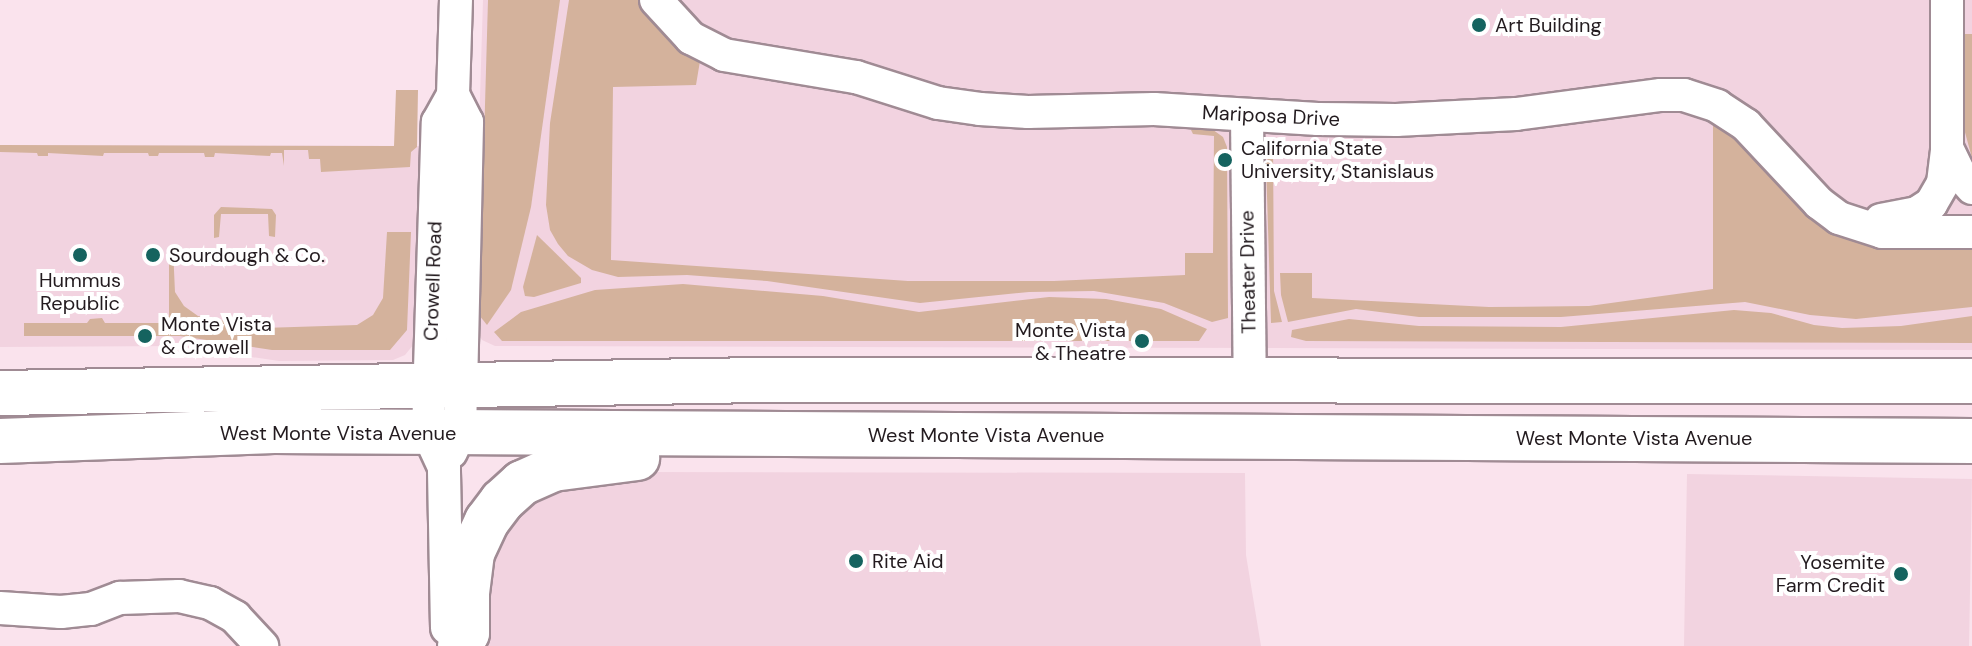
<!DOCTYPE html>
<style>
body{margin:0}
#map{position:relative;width:1972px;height:646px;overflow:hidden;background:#fae3ed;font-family:"DM Sans",sans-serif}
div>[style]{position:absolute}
.built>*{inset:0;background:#f2d3e0;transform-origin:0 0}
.green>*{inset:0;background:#d4b29c}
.roads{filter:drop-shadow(2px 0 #a08b94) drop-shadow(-2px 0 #a08b94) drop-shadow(0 2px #a08b94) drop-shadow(0 -2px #a08b94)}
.minor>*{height:32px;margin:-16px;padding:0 16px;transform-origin:16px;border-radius:16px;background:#fff}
.secondary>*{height:44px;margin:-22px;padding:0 22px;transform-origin:22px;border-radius:22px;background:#fff}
.dots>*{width:22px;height:22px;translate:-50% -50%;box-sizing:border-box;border:4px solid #fff;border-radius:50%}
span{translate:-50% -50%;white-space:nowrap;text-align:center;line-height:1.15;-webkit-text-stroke:8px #fff;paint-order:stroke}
.poi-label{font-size:20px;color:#231b1f}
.left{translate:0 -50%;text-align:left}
.right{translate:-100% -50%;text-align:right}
.street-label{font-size:20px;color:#231b1f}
</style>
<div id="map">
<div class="built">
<i style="clip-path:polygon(483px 0,1972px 0,1972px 350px,495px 346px,482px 340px,473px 325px)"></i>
<i style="clip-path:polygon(0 145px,424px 146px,418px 339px,405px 355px,393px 360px,279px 361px,176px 346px,0 347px)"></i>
<i style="clip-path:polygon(636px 472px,1245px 473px,1246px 555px,1261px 646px,479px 646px,490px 541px,538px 493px)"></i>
<i style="left:1687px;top:474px;width:285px;height:172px;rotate:1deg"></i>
</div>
<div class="green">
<i style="clip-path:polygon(488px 0,560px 0,531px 207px,511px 290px,487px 325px,479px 315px)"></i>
<i style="clip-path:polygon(569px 0,640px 0,651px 16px,700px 61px,696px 85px,613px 87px,611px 260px,908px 281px,1054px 281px,1185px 275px,1185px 253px,1213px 253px,1214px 136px,1193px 134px,1191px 130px,1194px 127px,1209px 127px,1223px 137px,1227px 147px,1228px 318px,1212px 322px,1164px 303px,1094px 291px,1029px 292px,920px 303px,767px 281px,687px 275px,618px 277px,592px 270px,568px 256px,558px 244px,550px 230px,546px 205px,550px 123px)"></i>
<i style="clip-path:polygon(1963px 34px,1972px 34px,1972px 158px,1963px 125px)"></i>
<i style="clip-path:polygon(396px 90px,418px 90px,417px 147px,411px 152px,410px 167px,321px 172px,320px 159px,309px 159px,308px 150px,284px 150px,284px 166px,282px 153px,271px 153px,270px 156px,215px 153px,214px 157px,205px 157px,204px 153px,159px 153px,158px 156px,149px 156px,148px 153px,104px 153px,103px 156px,48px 153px,48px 156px,38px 156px,37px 153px,0 152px,0 145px,394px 146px)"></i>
<i style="clip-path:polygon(1713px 121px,1719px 122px,1805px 209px,1885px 248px,1972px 249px,1972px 307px,1856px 319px,1810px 315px,1745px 302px,1561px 317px,1419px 317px,1356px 309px,1288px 322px,1281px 295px,1280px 273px,1312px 273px,1312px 298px,1489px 307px,1589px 306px,1713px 289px)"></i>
<i style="clip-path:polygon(1273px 142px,1274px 291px,1282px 322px,1271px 323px,1266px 164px)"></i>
<i style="clip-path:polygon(221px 207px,272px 209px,276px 215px,275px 237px,269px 236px,268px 214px,221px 214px,219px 237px,214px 238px,214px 215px)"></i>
<i style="clip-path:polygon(387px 232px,411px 232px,407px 330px,390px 350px,272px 350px,180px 336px,24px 336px,24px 323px,87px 323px,90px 319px,102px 318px,105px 323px,160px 323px,160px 316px,169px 316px,169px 248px,173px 248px,175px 292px,184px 306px,198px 316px,263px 328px,357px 325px,373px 315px,383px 298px)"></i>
<i style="clip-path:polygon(537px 235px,581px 278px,581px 283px,534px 297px,525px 296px,523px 287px)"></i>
<i style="clip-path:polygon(683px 284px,823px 296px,919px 312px,1049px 297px,1106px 299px,1161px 309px,1207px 329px,1199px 341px,502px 341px,494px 332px,521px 312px,595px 290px)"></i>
<i style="clip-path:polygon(1734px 310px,1771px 313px,1814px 325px,1842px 328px,1901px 326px,1972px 316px,1972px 343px,1306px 341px,1291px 337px,1292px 330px,1349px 319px,1419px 326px,1561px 327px)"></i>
</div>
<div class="roads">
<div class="minor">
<i style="left:656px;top:0;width:52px;rotate:47.4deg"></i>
<i style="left:691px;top:38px;width:37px;rotate:27deg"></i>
<i style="left:724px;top:55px;width:134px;rotate:9.5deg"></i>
<i style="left:856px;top:77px;width:86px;rotate:17.6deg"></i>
<i style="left:938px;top:103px;width:42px;rotate:8.1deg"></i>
<i style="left:980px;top:109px;width:48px;rotate:3.6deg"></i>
<i style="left:1028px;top:112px;width:126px;rotate:-1.4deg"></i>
<i style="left:1154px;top:109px;width:164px;rotate:3.5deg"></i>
<i style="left:1318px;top:119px;width:78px;rotate:0.7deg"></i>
<i style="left:1396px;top:120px;width:120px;rotate:-2.9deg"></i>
<i style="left:1516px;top:114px;width:146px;rotate:-7.5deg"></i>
<i style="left:1661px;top:95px;width:23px"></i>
<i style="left:1684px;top:95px;width:35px;rotate:18deg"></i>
<i style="left:1717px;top:106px;width:35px;rotate:33deg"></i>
<i style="left:1746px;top:125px;width:107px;rotate:46.9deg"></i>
<i style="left:1819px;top:203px;width:25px;rotate:37deg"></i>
<i style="left:1839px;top:218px;width:45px;rotate:18deg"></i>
<i style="left:1882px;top:232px;width:90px"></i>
<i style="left:1947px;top:0;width:148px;rotate:90deg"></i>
<i style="left:1947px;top:148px;width:28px;rotate:64deg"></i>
<i style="left:1959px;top:173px;width:20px;rotate:49deg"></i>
<i style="left:1247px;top:115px;width:266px;rotate:89.4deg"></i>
<i style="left:1881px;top:220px;width:37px;rotate:-11deg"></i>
<i style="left:1917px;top:213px;width:17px;rotate:-33deg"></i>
<i style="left:1931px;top:204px;width:24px;rotate:-60deg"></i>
<i style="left:1943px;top:183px;width:35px;rotate:-83deg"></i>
<i style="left:451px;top:452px;width:21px;rotate:-65deg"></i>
<i style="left:460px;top:433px;width:311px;rotate:-88.7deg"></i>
<i style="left:467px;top:122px;width:30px;rotate:-117deg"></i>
<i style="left:453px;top:95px;width:95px;rotate:-88.2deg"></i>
<i style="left:0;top:608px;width:61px;rotate:3.8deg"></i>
<i style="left:61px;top:612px;width:30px;rotate:-6deg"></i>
<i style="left:91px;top:609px;width:31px;rotate:-21deg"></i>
<i style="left:120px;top:598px;width:59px;rotate:-1.9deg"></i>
<i style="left:179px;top:596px;width:32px;rotate:13deg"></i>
<i style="left:210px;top:603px;width:29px;rotate:29deg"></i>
<i style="left:235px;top:617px;width:40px;rotate:47deg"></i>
<i style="left:447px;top:628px;width:161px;rotate:-91.1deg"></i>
<i style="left:444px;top:467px;width:38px;rotate:-115deg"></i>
<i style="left:428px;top:432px;width:310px;rotate:-88.2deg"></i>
<i style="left:438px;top:122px;width:31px;rotate:-61deg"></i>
</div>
<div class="secondary">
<i style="left:0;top:393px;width:757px;rotate:-0.98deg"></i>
<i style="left:757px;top:380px;width:1215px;rotate:0.05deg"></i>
<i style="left:0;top:441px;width:274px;rotate:-2.1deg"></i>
<i style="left:274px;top:431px;width:1698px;rotate:0.34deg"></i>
<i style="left:460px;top:646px;width:15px;rotate:-62deg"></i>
<i style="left:467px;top:633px;width:40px;rotate:-90deg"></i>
<i style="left:467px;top:593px;width:40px;rotate:-82.9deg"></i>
<i style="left:472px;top:553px;width:35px;rotate:-65deg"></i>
<i style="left:487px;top:521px;width:25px;rotate:-53deg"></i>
<i style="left:502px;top:501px;width:27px;rotate:-42deg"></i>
<i style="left:522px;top:483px;width:34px;rotate:-24deg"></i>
<i style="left:553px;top:469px;width:85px;rotate:-7.5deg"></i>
</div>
</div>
<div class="dots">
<i style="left:1479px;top:25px;background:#15635f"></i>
<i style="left:1225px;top:160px;background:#15635f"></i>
<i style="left:80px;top:255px;background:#15635f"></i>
<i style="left:153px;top:255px;background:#15635f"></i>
<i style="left:145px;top:336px;background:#15635f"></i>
<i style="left:1142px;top:341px;background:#15635f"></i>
<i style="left:856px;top:561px;background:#15635f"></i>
<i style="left:1901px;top:574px;background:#15635f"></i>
</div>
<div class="poi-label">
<span class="left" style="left:1495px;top:25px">Art Building</span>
<span class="left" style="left:1241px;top:160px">California State<br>University, Stanislaus</span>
<span class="left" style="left:169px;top:255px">Sourdough &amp; Co.</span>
<span style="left:80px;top:292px">Hummus<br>Republic</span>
<span class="left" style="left:161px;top:336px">Monte Vista<br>&amp; Crowell</span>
<span class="right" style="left:1126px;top:342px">Monte Vista<br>&amp; Theatre</span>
<span class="left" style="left:872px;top:561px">Rite Aid</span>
<span class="right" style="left:1885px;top:574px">Yosemite<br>Farm Credit</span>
</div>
<div class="street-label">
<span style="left:1271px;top:116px;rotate:3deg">Mariposa Drive</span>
<span style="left:1248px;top:272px;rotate:-91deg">Theater Drive</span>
<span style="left:433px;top:281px;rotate:-88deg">Crowell Road</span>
<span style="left:338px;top:433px">West Monte Vista Avenue</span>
<span style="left:986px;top:435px">West Monte Vista Avenue</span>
<span style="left:1634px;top:438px">West Monte Vista Avenue</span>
</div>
</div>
